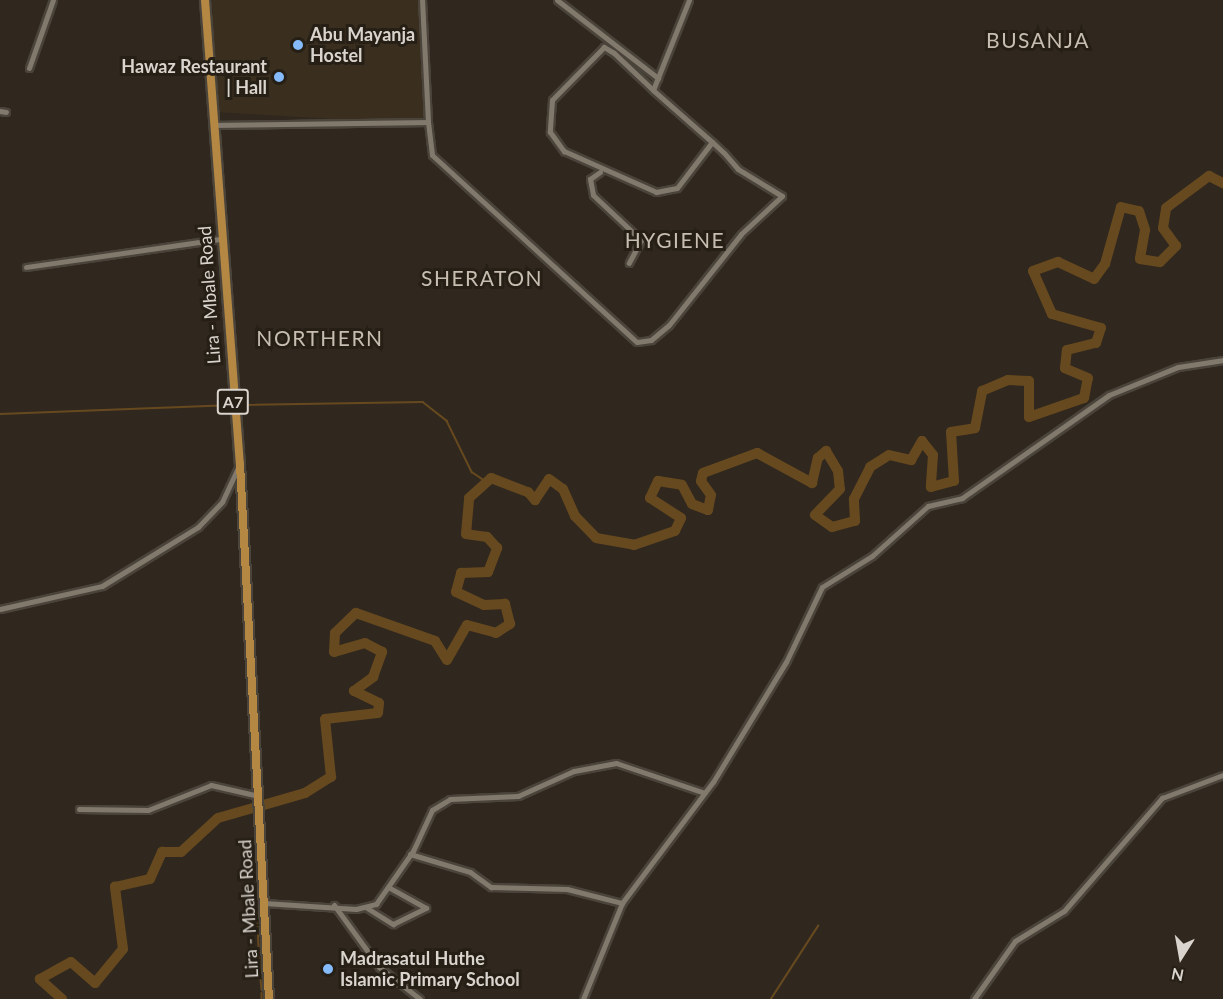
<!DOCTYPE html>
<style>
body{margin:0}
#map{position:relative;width:1223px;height:999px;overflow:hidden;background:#30281e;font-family:Lato,sans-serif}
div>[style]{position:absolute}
.built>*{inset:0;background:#3a2e1f}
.stream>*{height:1.5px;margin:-0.75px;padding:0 0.75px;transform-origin:0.75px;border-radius:0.75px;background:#67491f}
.river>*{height:10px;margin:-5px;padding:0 5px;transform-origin:5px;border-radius:5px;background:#67491f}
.roads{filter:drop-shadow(2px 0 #4a443b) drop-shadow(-2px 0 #4a443b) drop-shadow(0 2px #4a443b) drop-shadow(0 -2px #4a443b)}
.minor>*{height:5px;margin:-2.5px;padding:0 2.5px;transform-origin:2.5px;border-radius:2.5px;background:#82796d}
.primary>*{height:8px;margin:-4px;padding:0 4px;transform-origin:4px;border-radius:4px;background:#b48742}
.dots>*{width:16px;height:16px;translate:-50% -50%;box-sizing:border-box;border:3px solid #261f15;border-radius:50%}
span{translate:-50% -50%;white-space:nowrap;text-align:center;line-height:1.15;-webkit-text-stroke:6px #261f15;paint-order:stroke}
.shield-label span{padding:2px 4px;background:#261f15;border:2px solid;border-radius:4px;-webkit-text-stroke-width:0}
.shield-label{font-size:16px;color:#d9d4ce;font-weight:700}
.poi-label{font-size:18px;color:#d9d4ce;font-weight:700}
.left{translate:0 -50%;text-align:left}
.right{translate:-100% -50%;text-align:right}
.street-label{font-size:18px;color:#d9d4ce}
.quarter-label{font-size:21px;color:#c7bdb0;letter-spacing:1.5px}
.north{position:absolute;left:1151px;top:927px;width:60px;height:60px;-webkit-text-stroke:4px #261f15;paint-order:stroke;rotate:191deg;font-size:16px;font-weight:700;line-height:24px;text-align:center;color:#d9d4ce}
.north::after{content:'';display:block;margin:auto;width:21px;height:27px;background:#d9d4ce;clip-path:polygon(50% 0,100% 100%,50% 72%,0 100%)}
</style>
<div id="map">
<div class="built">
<i style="clip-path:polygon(212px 0,419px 0,427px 119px,403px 123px,216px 112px)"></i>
</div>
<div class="stream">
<i style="left:238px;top:405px;width:185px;rotate:-0.9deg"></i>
<i style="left:423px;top:402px;width:31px;rotate:38deg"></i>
<i style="left:447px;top:421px;width:57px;rotate:63.9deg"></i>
<i style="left:472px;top:472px;width:18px;rotate:34deg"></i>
<i style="left:0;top:414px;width:233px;rotate:-2.2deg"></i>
<i style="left:257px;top:912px;width:65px;rotate:86.5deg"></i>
<i style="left:261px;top:980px;width:10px;rotate:84deg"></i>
<i style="left:262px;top:993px;width:6px;rotate:90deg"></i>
<i style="left:771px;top:999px;width:87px;rotate:-57.2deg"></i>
</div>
<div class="river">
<i style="left:62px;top:999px;width:30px;rotate:-138deg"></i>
<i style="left:40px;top:979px;width:35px;rotate:-29deg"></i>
<i style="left:71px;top:962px;width:32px;rotate:41deg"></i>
<i style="left:95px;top:983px;width:44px;rotate:-50.5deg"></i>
<i style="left:123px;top:949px;width:63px;rotate:-97.4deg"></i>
<i style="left:115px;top:887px;width:36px;rotate:-13deg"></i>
<i style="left:150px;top:879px;width:30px;rotate:-66deg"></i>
<i style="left:162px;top:852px;width:19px"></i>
<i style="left:181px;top:852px;width:50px;rotate:-42.6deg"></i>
<i style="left:218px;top:818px;width:91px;rotate:-16deg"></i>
<i style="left:305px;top:793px;width:31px;rotate:-32deg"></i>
<i style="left:331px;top:777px;width:58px;rotate:-95.9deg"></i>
<i style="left:325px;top:719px;width:53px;rotate:-6.5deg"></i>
<i style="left:378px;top:713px;width:10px;rotate:-84deg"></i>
<i style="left:379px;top:703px;width:28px;rotate:-154deg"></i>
<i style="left:354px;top:691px;width:24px;rotate:-36deg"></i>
<i style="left:373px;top:677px;width:27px;rotate:-70deg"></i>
<i style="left:382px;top:652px;width:19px;rotate:-152deg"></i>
<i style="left:365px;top:643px;width:32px;rotate:164deg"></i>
<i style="left:334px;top:652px;width:19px;rotate:-87deg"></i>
<i style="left:335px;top:633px;width:29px;rotate:-44deg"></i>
<i style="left:356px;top:613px;width:84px;rotate:19.5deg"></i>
<i style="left:435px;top:641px;width:22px;rotate:58deg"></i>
<i style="left:447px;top:660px;width:40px;rotate:-60.3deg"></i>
<i style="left:467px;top:625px;width:30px;rotate:15deg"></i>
<i style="left:496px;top:633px;width:17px;rotate:-33deg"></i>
<i style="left:510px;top:624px;width:21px;rotate:-104deg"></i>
<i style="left:505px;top:604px;width:21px;rotate:177deg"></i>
<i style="left:484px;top:605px;width:31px;rotate:-155deg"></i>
<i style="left:456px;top:592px;width:20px;rotate:-75deg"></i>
<i style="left:461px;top:573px;width:27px;rotate:-2deg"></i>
<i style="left:488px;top:572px;width:26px;rotate:-69deg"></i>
<i style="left:497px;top:548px;width:15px;rotate:-132deg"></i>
<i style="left:487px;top:537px;width:21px;rotate:-172deg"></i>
<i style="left:466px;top:534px;width:36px;rotate:-85deg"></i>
<i style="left:469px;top:498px;width:30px;rotate:-42deg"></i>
<i style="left:491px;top:478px;width:40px;rotate:21deg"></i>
<i style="left:528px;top:492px;width:11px;rotate:49deg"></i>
<i style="left:535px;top:500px;width:25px;rotate:-56deg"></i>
<i style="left:549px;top:479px;width:17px;rotate:36deg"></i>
<i style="left:563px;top:489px;width:30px;rotate:66deg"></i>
<i style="left:575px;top:516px;width:30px;rotate:46deg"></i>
<i style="left:596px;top:538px;width:39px;rotate:10deg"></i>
<i style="left:634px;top:545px;width:43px;rotate:-18.9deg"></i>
<i style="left:675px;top:531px;width:14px;rotate:-65deg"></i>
<i style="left:681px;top:518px;width:37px;rotate:-147deg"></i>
<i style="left:650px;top:498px;width:19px;rotate:-65deg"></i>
<i style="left:658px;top:481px;width:24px;rotate:9deg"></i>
<i style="left:682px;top:485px;width:21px;rotate:62deg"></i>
<i style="left:692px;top:504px;width:17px;rotate:21deg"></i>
<i style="left:708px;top:510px;width:15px;rotate:-79deg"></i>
<i style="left:711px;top:495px;width:17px;rotate:-126deg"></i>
<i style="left:701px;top:481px;width:8px;rotate:-76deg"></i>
<i style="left:703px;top:473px;width:58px;rotate:-20.3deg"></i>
<i style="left:757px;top:453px;width:63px;rotate:28.6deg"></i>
<i style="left:812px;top:483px;width:26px;rotate:-77deg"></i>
<i style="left:818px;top:458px;width:11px;rotate:-41deg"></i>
<i style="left:826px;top:451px;width:23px;rotate:59deg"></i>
<i style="left:838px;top:471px;width:18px;rotate:84deg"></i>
<i style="left:840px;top:489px;width:36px;rotate:134deg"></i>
<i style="left:815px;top:515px;width:21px;rotate:35deg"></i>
<i style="left:832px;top:527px;width:24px;rotate:-15deg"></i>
<i style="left:855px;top:521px;width:22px;rotate:-93deg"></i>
<i style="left:854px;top:499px;width:36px;rotate:-63deg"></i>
<i style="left:870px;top:467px;width:22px;rotate:-32deg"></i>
<i style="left:889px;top:455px;width:23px;rotate:13deg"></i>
<i style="left:911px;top:460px;width:22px;rotate:-60deg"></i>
<i style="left:922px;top:441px;width:18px;rotate:52deg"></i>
<i style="left:933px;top:455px;width:32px;rotate:94deg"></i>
<i style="left:931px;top:487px;width:24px;rotate:-15deg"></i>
<i style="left:954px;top:481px;width:49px;rotate:-93.5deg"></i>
<i style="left:951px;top:432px;width:24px;rotate:-9deg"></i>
<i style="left:975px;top:428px;width:38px;rotate:-79deg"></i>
<i style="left:982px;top:391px;width:28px;rotate:-23deg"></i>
<i style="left:1008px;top:380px;width:21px;rotate:3deg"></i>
<i style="left:1029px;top:381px;width:36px;rotate:90deg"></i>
<i style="left:1029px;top:417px;width:58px;rotate:-19.1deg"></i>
<i style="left:1084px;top:398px;width:20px;rotate:-79deg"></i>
<i style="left:1088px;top:378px;width:25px;rotate:-157deg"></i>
<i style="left:1065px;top:368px;width:18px;rotate:-84deg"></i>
<i style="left:1067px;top:350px;width:30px;rotate:-14deg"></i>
<i style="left:1096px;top:343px;width:16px;rotate:-72deg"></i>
<i style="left:1101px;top:328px;width:51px;rotate:-164.1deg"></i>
<i style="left:1052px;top:314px;width:47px;rotate:-113.8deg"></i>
<i style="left:1033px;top:271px;width:27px;rotate:-20deg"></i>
<i style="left:1058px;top:262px;width:40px;rotate:25deg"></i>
<i style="left:1094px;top:279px;width:19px;rotate:-54deg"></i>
<i style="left:1105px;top:264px;width:59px;rotate:-74.3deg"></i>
<i style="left:1121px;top:207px;width:18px;rotate:13deg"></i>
<i style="left:1139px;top:211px;width:20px;rotate:72deg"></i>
<i style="left:1145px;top:230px;width:29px;rotate:100deg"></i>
<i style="left:1140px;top:259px;width:20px;rotate:9deg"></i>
<i style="left:1160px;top:262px;width:23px;rotate:-45deg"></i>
<i style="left:1176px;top:246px;width:22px;rotate:-126deg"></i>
<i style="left:1163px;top:228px;width:20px;rotate:-81deg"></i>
<i style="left:1166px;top:208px;width:54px;rotate:-36.7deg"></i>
<i style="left:1209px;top:176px;width:16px;rotate:27deg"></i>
</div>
<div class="roads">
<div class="minor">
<i style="left:557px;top:0;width:128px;rotate:37.7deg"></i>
<i style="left:29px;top:68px;width:72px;rotate:-70.6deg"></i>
<i style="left:653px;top:90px;width:97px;rotate:-68.2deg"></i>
<i style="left:0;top:111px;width:6px;rotate:9deg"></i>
<i style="left:428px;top:122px;width:33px;rotate:83deg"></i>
<i style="left:432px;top:155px;width:277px;rotate:42.4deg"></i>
<i style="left:637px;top:342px;width:14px;rotate:-8deg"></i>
<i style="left:651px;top:340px;width:23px;rotate:-40deg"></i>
<i style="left:669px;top:325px;width:116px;rotate:-51.6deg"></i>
<i style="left:741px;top:234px;width:56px;rotate:-42.8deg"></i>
<i style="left:782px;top:196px;width:52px;rotate:-148.5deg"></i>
<i style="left:738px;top:169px;width:21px;rotate:-131deg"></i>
<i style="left:724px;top:153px;width:16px;rotate:-137deg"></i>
<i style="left:712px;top:142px;width:79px;rotate:-138.6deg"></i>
<i style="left:653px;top:90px;width:54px;rotate:-136.5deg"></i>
<i style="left:614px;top:53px;width:12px;rotate:-149deg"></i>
<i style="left:604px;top:47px;width:74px;rotate:134.5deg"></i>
<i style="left:552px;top:100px;width:32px;rotate:94deg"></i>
<i style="left:550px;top:132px;width:24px;rotate:54deg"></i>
<i style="left:564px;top:151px;width:101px;rotate:24deg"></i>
<i style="left:656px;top:192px;width:21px;rotate:-11deg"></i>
<i style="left:677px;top:188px;width:58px;rotate:-52.7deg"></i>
<i style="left:215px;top:125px;width:213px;rotate:-0.8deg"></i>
<i style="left:428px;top:122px;width:122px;rotate:-92.8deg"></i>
<i style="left:600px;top:172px;width:12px;rotate:145deg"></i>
<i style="left:590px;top:179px;width:16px;rotate:79deg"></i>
<i style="left:593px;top:195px;width:66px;rotate:43.2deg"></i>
<i style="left:641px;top:240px;width:26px;rotate:118deg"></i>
<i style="left:26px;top:267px;width:197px;rotate:-8.2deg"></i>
<i style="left:0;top:609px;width:105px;rotate:-12.7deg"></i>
<i style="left:102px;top:586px;width:113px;rotate:-31.6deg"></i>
<i style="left:198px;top:527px;width:35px;rotate:-46deg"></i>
<i style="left:222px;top:502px;width:40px;rotate:-65deg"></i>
<i style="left:79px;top:809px;width:69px;rotate:0.8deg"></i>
<i style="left:148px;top:810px;width:68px;rotate:-21.6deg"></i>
<i style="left:211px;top:785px;width:49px;rotate:12.9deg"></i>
<i style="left:410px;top:854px;width:63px;rotate:16.7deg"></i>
<i style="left:470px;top:872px;width:26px;rotate:36deg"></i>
<i style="left:491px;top:887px;width:76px;rotate:1.5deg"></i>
<i style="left:567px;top:889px;width:57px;rotate:14.3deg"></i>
<i style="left:264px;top:903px;width:92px;rotate:3.7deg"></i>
<i style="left:356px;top:909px;width:21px;rotate:-14deg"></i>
<i style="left:376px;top:904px;width:65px;rotate:-55.1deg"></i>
<i style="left:413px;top:851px;width:45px;rotate:-65.1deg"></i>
<i style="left:432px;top:810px;width:21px;rotate:-31deg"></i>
<i style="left:450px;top:799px;width:68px;rotate:-2.5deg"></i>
<i style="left:518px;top:796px;width:61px;rotate:-24.1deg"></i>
<i style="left:574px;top:771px;width:43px;rotate:-10.8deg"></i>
<i style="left:616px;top:763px;width:91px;rotate:18.6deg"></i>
<i style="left:334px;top:905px;width:77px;rotate:54deg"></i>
<i style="left:379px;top:967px;width:52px;rotate:38deg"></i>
<i style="left:367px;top:908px;width:31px;rotate:32deg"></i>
<i style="left:393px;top:924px;width:37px;rotate:-26deg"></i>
<i style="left:426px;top:908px;width:41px;rotate:-150.9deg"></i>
<i style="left:583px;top:999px;width:104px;rotate:-67.9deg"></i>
<i style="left:622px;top:903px;width:151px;rotate:-53.1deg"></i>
<i style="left:713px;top:782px;width:140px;rotate:-58.7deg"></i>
<i style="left:786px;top:662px;width:83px;rotate:-64.4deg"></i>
<i style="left:822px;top:587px;width:59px;rotate:-31.8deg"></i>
<i style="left:872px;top:556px;width:75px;rotate:-41.8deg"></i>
<i style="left:928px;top:506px;width:35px;rotate:-13deg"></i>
<i style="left:962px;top:498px;width:179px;rotate:-35deg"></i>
<i style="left:1109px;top:395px;width:74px;rotate:-22.1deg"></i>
<i style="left:1178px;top:367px;width:46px;rotate:-8.8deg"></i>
<i style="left:974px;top:999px;width:71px;rotate:-54.7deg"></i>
<i style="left:1015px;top:941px;width:57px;rotate:-31.5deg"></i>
<i style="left:1064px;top:911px;width:150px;rotate:-49.1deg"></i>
<i style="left:1162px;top:798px;width:65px;rotate:-20.7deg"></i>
</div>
<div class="primary">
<i style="left:205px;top:0;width:465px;rotate:85.7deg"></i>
<i style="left:240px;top:464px;width:536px;rotate:86.9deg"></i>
</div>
</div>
<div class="dots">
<i style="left:298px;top:45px;background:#85bbfb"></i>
<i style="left:279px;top:77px;background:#85bbfb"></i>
<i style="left:328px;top:969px;background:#85bbfb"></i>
</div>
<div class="shield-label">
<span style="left:233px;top:402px">A7</span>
</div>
<div class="poi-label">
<span class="left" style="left:310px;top:45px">Abu Mayanja<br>Hostel</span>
<span class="right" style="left:267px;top:77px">Hawaz Restaurant<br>| Hall</span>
<span class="left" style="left:340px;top:969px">Madrasatul Huthe<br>Islamic Primary School</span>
</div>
<div class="street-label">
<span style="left:209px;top:295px;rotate:-94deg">Lira - Mbale Road</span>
<span style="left:248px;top:909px;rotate:-93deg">Lira - Mbale Road</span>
</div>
<div class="quarter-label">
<span style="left:1038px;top:40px">BUSANJA</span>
<span style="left:675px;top:240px">HYGIENE</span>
<span style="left:482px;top:278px">SHERATON</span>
<span style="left:320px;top:338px">NORTHERN</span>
</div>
<div class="north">N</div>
</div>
